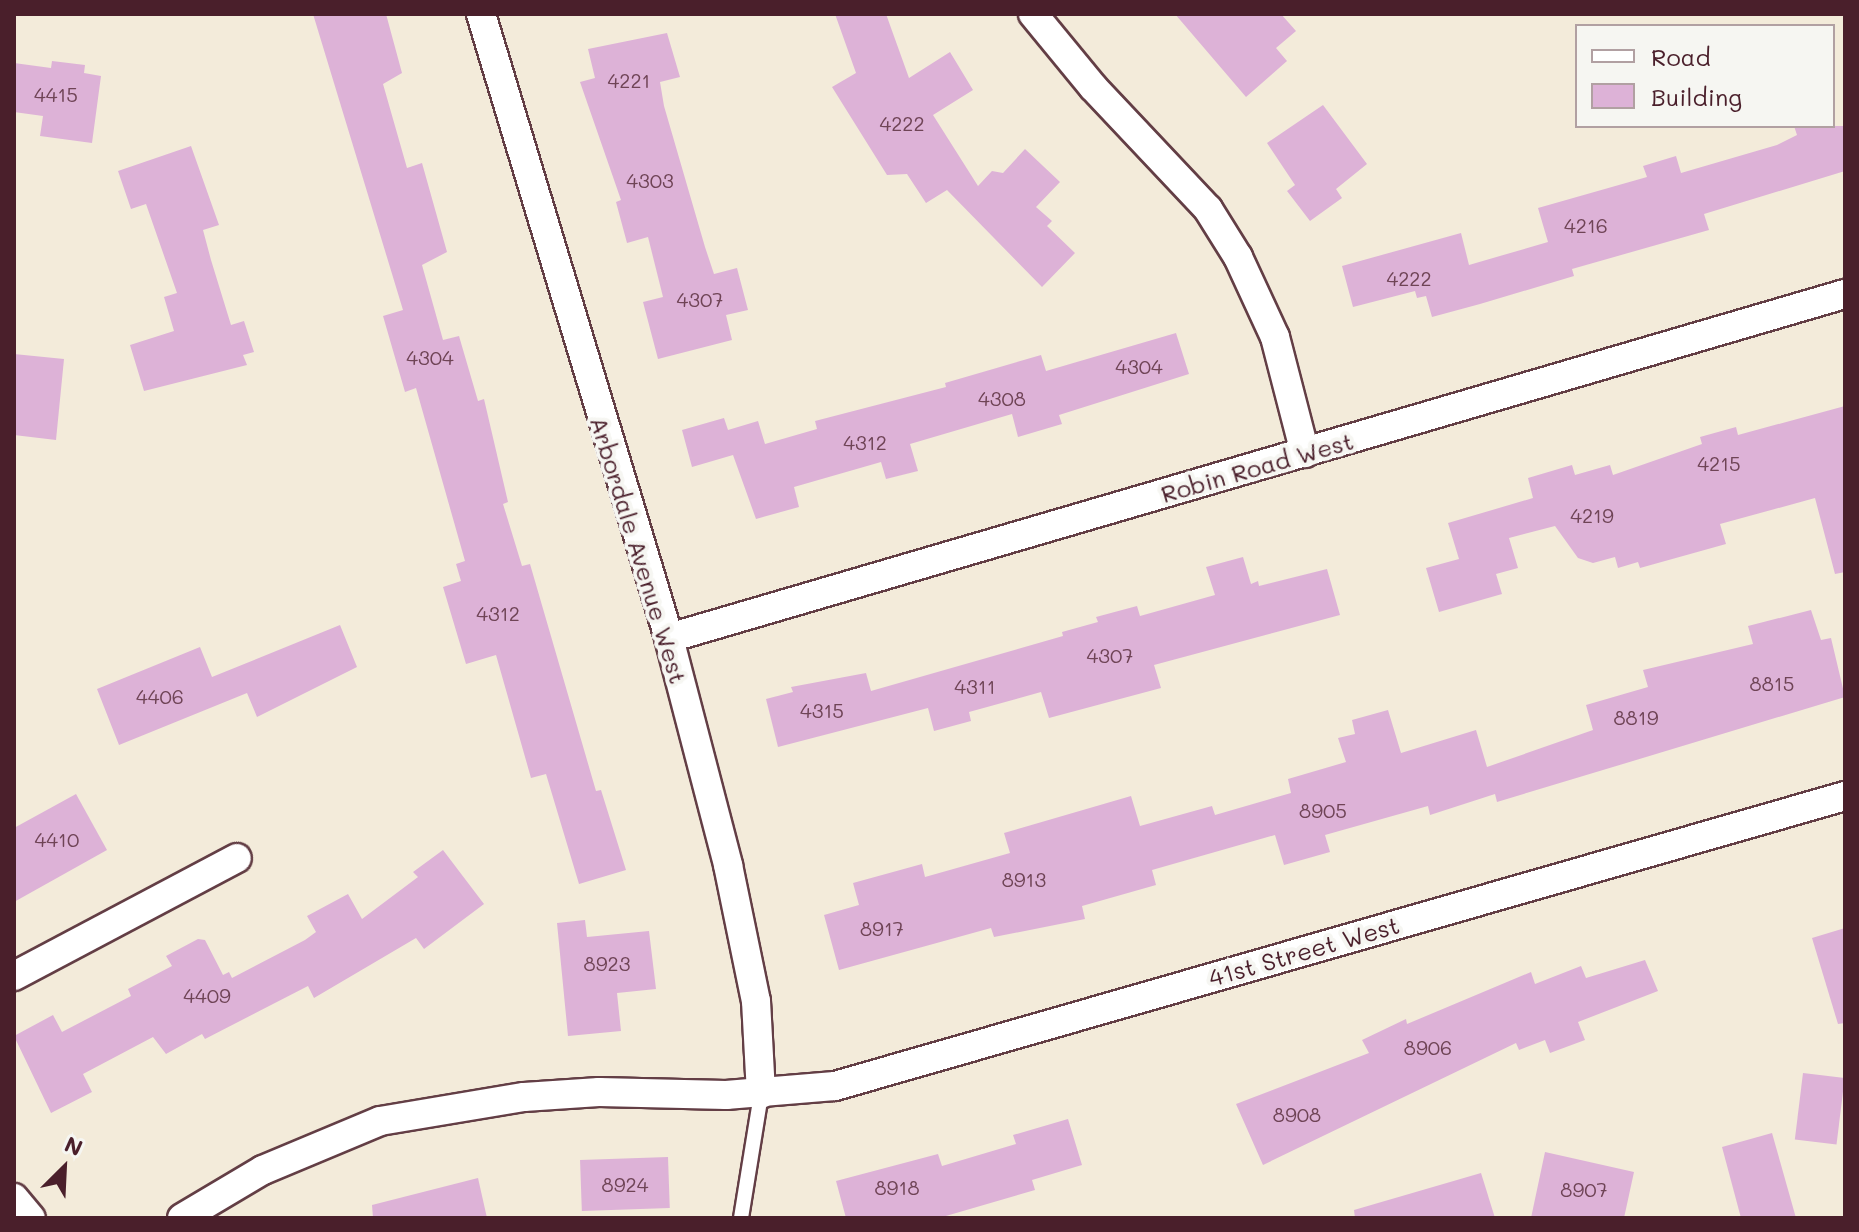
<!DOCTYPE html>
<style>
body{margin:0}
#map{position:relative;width:1859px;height:1232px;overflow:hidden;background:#f3ebda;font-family:Mali,sans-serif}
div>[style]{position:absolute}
.building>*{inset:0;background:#ddb2d7;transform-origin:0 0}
.roads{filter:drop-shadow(2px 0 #633e45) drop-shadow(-2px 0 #633e45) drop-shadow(0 2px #633e45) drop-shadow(0 -2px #633e45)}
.lane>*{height:14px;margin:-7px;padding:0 7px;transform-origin:7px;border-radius:7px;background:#fff}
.street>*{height:28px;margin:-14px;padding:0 14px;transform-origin:14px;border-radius:14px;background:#fff}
span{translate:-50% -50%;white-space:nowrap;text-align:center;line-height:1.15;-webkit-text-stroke:8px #f6f6f2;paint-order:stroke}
.number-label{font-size:20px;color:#6f4456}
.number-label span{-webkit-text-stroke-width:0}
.street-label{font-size:24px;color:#4a1f2b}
.frame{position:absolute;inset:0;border:16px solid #4a1f2b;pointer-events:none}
.legend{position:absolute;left:1575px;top:24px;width:260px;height:104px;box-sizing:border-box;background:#f6f6f2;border:2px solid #b1a0a2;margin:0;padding:10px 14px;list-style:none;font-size:24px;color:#4a1f2b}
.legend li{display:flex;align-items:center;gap:16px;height:40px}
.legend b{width:40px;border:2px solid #b1a0a2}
.north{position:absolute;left:24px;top:1128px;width:80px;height:80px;-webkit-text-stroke:6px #f6f6f2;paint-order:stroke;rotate:24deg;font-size:22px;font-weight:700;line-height:32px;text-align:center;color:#4a1f2b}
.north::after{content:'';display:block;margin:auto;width:28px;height:36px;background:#4a1f2b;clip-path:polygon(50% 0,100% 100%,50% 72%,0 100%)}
</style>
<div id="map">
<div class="building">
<i style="clip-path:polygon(313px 14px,386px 14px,402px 73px,383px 84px,407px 168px,422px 163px,447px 252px,422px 265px,443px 340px,459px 336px,478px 401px,484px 399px,508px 502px,503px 504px,522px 566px,530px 564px,596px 791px,601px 790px,626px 870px,579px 884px,546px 774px,531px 778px,496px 655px,466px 664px,443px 587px,461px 581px,456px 564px,465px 561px,416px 388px,405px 392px,383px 316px,403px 310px)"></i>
<i style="clip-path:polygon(835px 14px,886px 14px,909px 78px,950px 52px,973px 90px,933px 115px,978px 186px,992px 171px,1003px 173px,1025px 149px,1060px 182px,1036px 207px,1052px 221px,1047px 226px,1075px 253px,1042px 287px,947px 190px,926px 203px,907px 174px,887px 175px,832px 87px,856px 73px)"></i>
<i style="clip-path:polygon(1175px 14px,1281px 14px,1296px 31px,1276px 48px,1287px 61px,1246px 97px)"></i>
<i style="clip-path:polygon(667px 33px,680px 77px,660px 82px,664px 106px,705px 247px,714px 274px,737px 268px,748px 310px,726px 315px,732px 340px,658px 359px,643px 302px,663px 297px,648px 237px,627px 243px,616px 202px,621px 200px,580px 82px,595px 78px,588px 49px)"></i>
<i style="clip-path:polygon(52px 61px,85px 65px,84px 73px,101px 76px,92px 143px,40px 136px,43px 116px,14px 112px,14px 63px,51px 68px)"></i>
<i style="clip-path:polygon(1323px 105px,1367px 164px,1336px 189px,1342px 198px,1310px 221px,1287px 191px,1295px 185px,1267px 143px)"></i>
<i style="clip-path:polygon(1794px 126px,1845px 126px,1845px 171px,1704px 214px,1709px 230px,1572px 269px,1574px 276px,1480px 304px,1432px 317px,1426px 296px,1417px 298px,1415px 291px,1353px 307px,1342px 266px,1461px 233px,1469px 265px,1548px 242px,1538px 208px,1647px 177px,1643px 166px,1676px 156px,1681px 173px,1777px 145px,1797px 135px)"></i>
<i style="clip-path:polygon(191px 146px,219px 225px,203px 230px,211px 260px,231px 325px,244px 321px,254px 352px,243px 355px,247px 365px,144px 391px,130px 345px,174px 331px,164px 297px,177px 293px,146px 204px,131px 209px,118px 171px)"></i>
<i style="clip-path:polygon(1176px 333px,1189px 374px,1059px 415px,1062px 424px,1018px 437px,1012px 414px,910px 444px,918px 471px,886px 479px,881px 462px,794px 487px,799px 507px,756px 519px,733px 455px,692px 467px,682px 430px,724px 418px,728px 430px,758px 421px,765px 444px,817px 429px,815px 421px,946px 387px,945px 383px,1041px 355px,1046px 371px)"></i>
<i style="clip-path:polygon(14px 354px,64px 359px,56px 440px,14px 435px)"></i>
<i style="clip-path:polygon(1845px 406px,1845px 572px,1835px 574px,1815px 498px,1720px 524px,1726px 544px,1640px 568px,1638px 562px,1618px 568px,1615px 557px,1593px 563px,1578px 558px,1555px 526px,1509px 538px,1518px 568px,1496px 574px,1502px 594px,1439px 612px,1426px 568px,1459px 559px,1448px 523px,1533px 498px,1528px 478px,1572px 465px,1575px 475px,1610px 465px,1613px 475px,1702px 444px,1700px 437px,1736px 427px,1738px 435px)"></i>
<i style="clip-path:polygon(1243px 557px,1251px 584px,1258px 581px,1259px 586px,1327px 569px,1340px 615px,1154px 665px,1161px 688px,1049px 718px,1041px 692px,969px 712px,971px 721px,934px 731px,928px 708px,778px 747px,766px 699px,793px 692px,791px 687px,866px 673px,871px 691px,1063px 636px,1062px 632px,1098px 622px,1096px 617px,1137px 606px,1140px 616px,1215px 595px,1206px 567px)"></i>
<i style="clip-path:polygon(1811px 610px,1821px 640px,1831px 638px,1845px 697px,1497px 802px,1495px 794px,1430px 815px,1428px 806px,1325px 835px,1330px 852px,1284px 865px,1275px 835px,1152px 870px,1156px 885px,1082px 906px,1085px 919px,994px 937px,991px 928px,839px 970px,824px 915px,859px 905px,853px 883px,922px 864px,925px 877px,1010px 853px,1004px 833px,1131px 796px,1140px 826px,1212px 806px,1215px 815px,1291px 793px,1288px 779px,1346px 762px,1338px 738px,1355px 734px,1352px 720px,1388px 710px,1401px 753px,1476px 730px,1487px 767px,1593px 730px,1586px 705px,1648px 687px,1643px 670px,1753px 644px,1748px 626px)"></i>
<i style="clip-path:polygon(340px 625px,357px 667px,257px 717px,247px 693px,119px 745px,97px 689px,200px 647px,212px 677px)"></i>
<i style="clip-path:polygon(76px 794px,107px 850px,14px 902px,14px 828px)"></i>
<i style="clip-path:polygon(443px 850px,484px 904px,424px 949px,416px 938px,314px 998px,308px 986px,205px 1039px,202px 1034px,166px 1054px,153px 1037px,83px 1074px,92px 1092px,51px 1113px,14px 1036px,53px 1015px,62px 1032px,131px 996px,128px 989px,172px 966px,166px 956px,198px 939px,205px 940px,223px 975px,229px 972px,232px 978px,305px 940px,316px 932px,307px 916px,348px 894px,362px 919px,418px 877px,413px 872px)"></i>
<i style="clip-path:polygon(585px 920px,587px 937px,649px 931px,656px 989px,617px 993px,621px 1031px,568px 1036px,557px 923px)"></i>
<i style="clip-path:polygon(1845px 928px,1845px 1023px,1838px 1024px,1812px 938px)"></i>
<i style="clip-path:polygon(1645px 960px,1658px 991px,1578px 1022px,1585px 1040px,1550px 1053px,1545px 1040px,1519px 1050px,1516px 1043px,1263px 1165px,1236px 1104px,1369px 1053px,1362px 1040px,1406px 1019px,1407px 1024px,1531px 972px,1535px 984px,1581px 966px,1586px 978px)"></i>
<i style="left:1803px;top:1073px;width:42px;height:67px;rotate:7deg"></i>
<i style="clip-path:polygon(1068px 1119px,1082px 1165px,1032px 1180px,1035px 1190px,939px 1218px,846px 1218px,836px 1181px,938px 1154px,942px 1166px,1016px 1144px,1013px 1135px)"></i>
<i style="clip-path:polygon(1772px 1133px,1796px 1218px,1741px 1218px,1722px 1147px)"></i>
<i style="clip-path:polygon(1545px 1152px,1634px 1172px,1624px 1218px,1531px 1218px)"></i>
<i style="left:668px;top:1157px;width:51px;height:88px;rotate:88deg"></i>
<i style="clip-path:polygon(1481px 1173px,1495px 1218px,1355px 1218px,1354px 1210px)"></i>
<i style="clip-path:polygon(478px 1178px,487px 1218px,373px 1218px,372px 1205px)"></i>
</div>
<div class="roads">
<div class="lane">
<i style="left:741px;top:1218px;width:126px;rotate:-80.8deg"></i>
</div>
<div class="street">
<i style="left:481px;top:14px;width:652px;rotate:73.23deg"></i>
<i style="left:669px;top:638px;width:235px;rotate:75.4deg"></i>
<i style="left:728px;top:865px;width:139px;rotate:78.4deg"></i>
<i style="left:756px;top:1001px;width:93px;rotate:86.9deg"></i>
<i style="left:1033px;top:14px;width:94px;rotate:50.6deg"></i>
<i style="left:1093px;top:87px;width:168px;rotate:46.7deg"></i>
<i style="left:1208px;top:209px;width:57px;rotate:58deg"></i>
<i style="left:1238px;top:257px;width:88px;rotate:65.2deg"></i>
<i style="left:1275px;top:337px;width:120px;rotate:75.5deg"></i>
<i style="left:669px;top:638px;width:1225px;rotate:-16.31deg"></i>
<i style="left:14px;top:976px;width:252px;rotate:-27.9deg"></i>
<i style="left:14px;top:1198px;width:26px;rotate:50deg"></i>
<i style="left:182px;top:1218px;width:94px;rotate:-30.7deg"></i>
<i style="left:263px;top:1170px;width:127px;rotate:-22.7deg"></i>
<i style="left:380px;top:1121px;width:146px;rotate:-9.5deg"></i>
<i style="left:524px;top:1097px;width:75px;rotate:-3.8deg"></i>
<i style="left:599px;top:1092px;width:127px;rotate:1.4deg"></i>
<i style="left:726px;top:1095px;width:109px;rotate:-4.7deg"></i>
<i style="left:835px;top:1086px;width:1051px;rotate:-16.02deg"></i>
</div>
</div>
<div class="number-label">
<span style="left:629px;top:80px">4221</span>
<span style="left:56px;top:94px">4415</span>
<span style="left:902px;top:123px">4222</span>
<span style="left:650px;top:180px">4303</span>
<span style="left:1586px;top:225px">4216</span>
<span style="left:1409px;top:278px">4222</span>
<span style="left:700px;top:299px">4307</span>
<span style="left:430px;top:357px">4304</span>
<span style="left:1139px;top:366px">4304</span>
<span style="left:1002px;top:398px">4308</span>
<span style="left:865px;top:442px">4312</span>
<span style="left:1719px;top:463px">4215</span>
<span style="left:1592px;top:515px">4219</span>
<span style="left:498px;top:613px">4312</span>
<span style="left:1110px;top:655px">4307</span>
<span style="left:1772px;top:683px">8815</span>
<span style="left:975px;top:686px">4311</span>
<span style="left:160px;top:696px">4406</span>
<span style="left:822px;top:710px">4315</span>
<span style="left:1636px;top:717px">8819</span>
<span style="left:1323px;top:810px">8905</span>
<span style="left:57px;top:839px">4410</span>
<span style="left:1024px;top:879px">8913</span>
<span style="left:882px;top:928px">8917</span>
<span style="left:607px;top:963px">8923</span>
<span style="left:207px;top:995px">4409</span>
<span style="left:1428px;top:1047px">8906</span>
<span style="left:1297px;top:1114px">8908</span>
<span style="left:625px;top:1184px">8924</span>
<span style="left:897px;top:1187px">8918</span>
<span style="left:1584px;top:1189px">8907</span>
</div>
<div class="street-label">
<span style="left:1257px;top:467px;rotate:-16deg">Robin Road West</span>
<span style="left:639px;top:550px;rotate:73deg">Arbordale Avenue West</span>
<span style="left:1304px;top:951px;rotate:-16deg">41st Street West</span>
</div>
<div class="frame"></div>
<ul class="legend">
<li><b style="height:10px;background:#fff"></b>Road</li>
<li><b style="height:22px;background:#ddb2d7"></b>Building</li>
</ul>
<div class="north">N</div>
</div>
